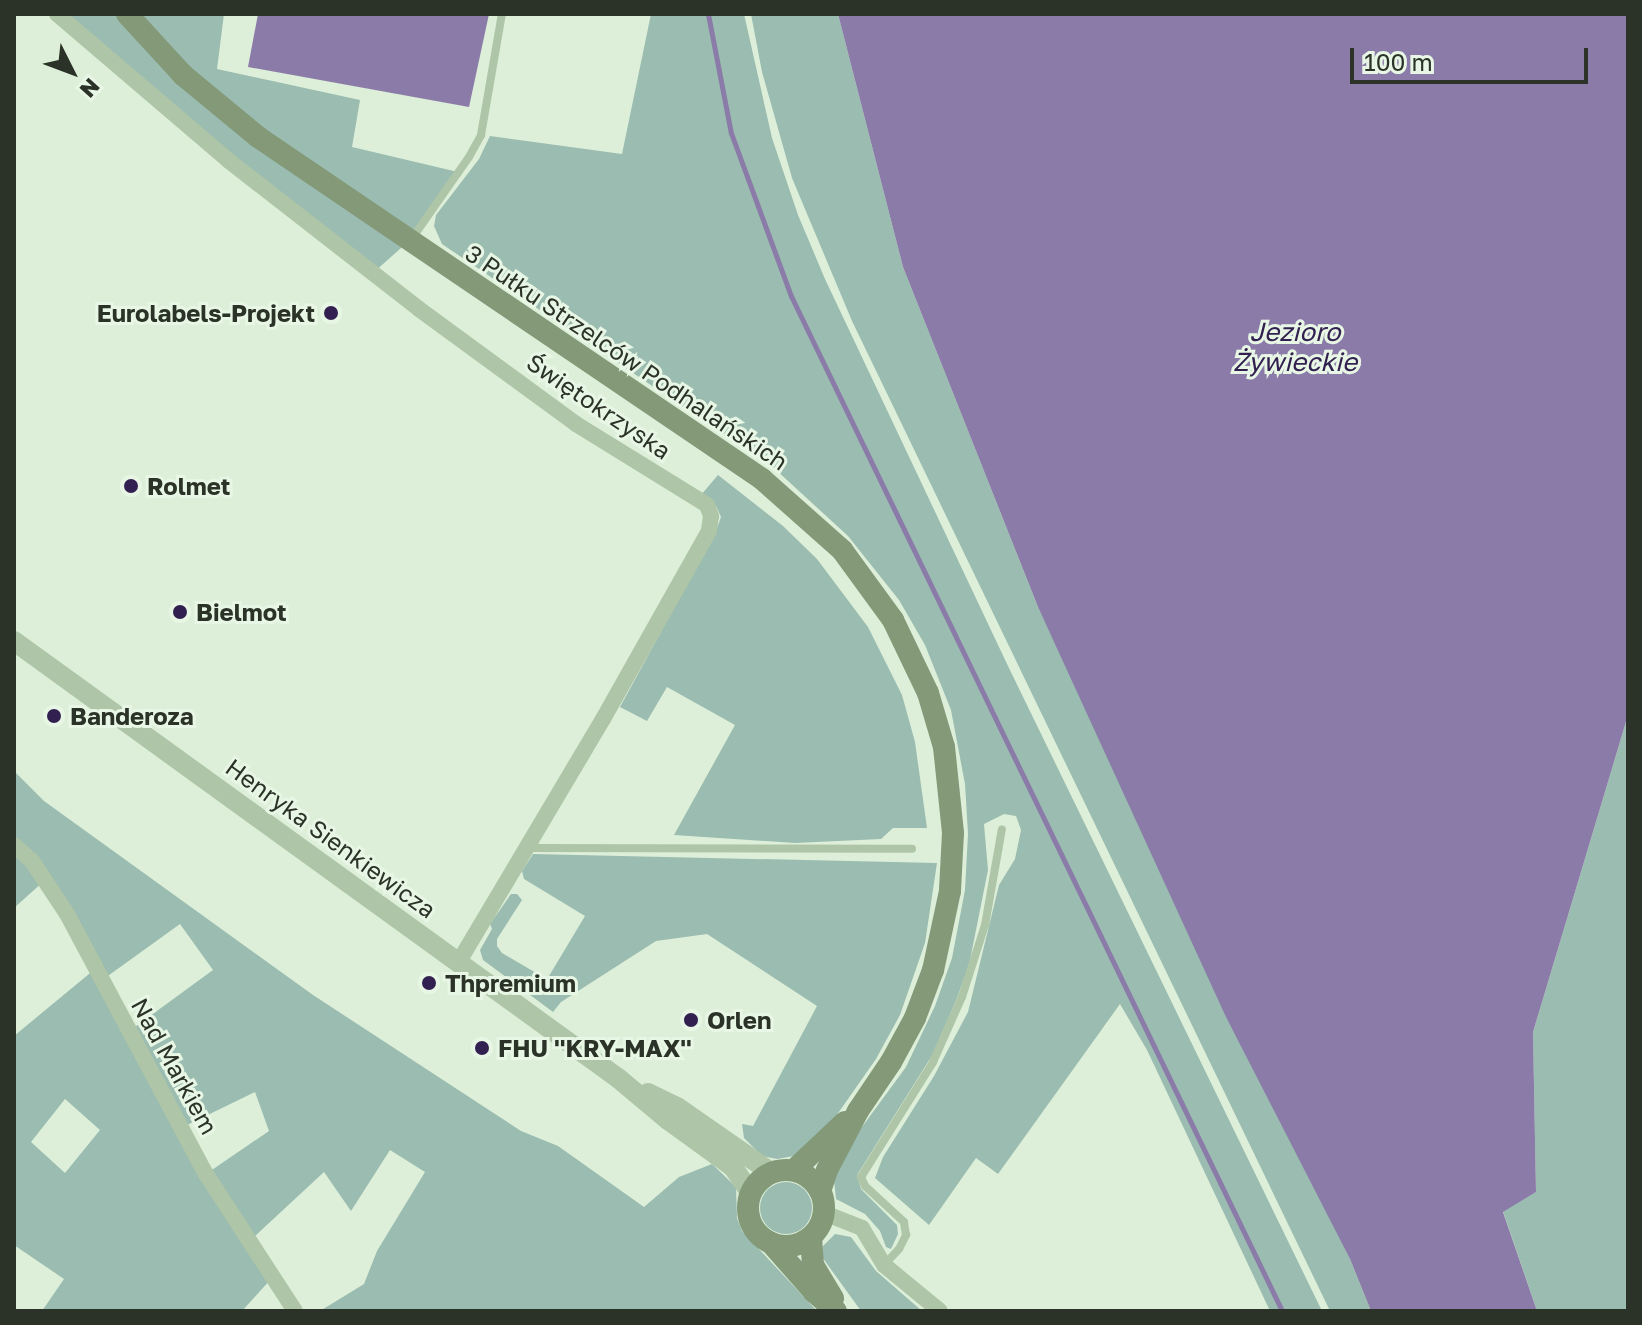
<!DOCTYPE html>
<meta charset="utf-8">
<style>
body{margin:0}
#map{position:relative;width:1642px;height:1325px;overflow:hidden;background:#ddefd9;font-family:"Golos Text",sans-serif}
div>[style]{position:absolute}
.green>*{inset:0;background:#9bbcb0}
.round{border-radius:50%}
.water>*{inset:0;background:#8b7ba9}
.stream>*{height:5px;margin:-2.5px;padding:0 2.5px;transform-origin:2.5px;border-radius:2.5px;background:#8b7ba9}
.service>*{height:8px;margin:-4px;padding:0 4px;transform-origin:4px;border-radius:4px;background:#aec5a7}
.minor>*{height:16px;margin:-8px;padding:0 8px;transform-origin:8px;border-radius:8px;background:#aec5a7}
.tertiary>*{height:20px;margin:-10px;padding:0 10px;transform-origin:10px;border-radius:10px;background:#aec5a7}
.secondary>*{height:22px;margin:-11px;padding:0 11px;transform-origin:11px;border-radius:11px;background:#839978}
.secondary>.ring{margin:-11px;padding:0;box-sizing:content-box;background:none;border:22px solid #839978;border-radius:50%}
.dots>*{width:22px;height:22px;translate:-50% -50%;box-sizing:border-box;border:4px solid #e8f7e5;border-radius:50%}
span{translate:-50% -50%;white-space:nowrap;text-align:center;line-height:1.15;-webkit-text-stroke:6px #e8f7e5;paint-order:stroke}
.poi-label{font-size:24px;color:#2b3227;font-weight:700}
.right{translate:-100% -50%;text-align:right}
.left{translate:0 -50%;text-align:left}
.street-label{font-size:24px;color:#2b3227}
.water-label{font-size:26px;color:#322050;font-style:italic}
.frame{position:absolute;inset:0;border:16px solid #2b3227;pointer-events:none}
.north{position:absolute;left:32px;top:32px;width:80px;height:80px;-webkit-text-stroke:6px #e8f7e5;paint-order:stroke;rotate:132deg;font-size:22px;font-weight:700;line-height:32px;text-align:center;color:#2b3227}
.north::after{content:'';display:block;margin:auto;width:28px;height:36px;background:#2b3227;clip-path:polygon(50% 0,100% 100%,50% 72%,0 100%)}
.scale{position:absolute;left:1350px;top:48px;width:238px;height:36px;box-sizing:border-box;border:4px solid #2b3227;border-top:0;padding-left:10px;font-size:24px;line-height:28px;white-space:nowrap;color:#2b3227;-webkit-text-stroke:6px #e8f7e5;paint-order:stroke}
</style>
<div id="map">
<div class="green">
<i style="clip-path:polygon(57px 14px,224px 14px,217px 69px,360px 100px,352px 147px,458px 172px,410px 240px,373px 273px)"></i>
<i style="clip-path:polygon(651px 14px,744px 14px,772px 138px,798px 215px,825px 279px,1008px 666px,1322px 1311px,1270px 1311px,1147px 1050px,1120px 1004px,998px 1174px,976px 1158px,929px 1225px,875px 1178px,883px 1157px,934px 1076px,968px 1012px,999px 885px,1015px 859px,1021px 830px,1016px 816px,1004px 814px,984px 824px,988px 870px,969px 965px,957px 998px,933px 1054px,857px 1175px,861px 1189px,897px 1225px,898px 1234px,891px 1249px,886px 1247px,880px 1231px,865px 1214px,836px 1199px,834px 1180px,859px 1131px,906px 1067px,935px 1006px,952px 958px,965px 890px,968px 834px,965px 784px,951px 710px,925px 645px,899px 600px,848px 536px,775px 469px,442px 244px,434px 226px,436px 215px,479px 159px,490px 136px,622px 154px)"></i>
<i style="clip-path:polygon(751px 14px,838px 14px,903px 267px,1038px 607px,1350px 1259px,1371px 1311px,1330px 1311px,852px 321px,792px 178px,762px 72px)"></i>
<i style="clip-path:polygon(718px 475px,783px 526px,817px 559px,868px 627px,902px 695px,915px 742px,927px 828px,893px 828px,881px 839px,795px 843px,674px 835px,735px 725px,667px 687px,647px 721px,620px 707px,716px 531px,721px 517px,716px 506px,701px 495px)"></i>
<i style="clip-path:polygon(1628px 715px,1628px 1311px,1537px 1311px,1503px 1211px,1536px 1192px,1533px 1032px)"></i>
<i style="clip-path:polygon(evenodd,14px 771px,44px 801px,313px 995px,521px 1131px,558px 1146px,644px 1207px,679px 1177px,712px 1164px,736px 1187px,737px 1218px,742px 1231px,817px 1311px,320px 1311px,364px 1284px,377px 1251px,425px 1172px,390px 1150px,351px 1211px,324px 1172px,255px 1236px,272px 1278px,242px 1311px,42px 1311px,64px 1279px,14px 1245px,14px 1036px,95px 969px,44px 881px,14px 908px,14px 771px,180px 924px,213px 970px,135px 1027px,105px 978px,180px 924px,14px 771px,255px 1092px,269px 1131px,206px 1174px,183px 1127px,255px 1092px,14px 771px,65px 1099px,100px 1130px,65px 1173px,31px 1142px,65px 1099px)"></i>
<i style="clip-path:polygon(533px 854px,937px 863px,925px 943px,900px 1015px,876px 1059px,820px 1139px,794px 1156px,777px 1159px,762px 1156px,744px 1138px,742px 1124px,753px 1126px,817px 1006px,707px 934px,656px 941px,561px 1002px,553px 1012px,483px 960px,480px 950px,492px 929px,490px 924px,511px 894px,517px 894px,522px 900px,497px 939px,497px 946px,502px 953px,543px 977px,549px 976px,585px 916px,524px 879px,522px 871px)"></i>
<i class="round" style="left:760px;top:1182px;width:52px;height:52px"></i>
<i style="clip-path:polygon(835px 1234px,851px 1237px,876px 1271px,922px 1311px,861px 1311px,822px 1257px,823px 1246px)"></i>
</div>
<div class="water">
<i style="clip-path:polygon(258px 14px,489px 14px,469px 107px,248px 67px)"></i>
<i style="clip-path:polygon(838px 14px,1628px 14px,1628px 715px,1533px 1032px,1536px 1192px,1503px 1212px,1537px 1311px,1371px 1311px,1350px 1259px,1226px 1017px,1038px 607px,903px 267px)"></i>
</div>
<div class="stream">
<i style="left:708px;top:14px;width:121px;rotate:79.1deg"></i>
<i style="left:731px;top:133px;width:174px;rotate:69.8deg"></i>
<i style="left:791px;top:296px;width:1128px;rotate:64.18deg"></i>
</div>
<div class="service">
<i style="left:411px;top:240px;width:101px;rotate:-55.1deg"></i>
<i style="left:469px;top:157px;width:25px;rotate:-61deg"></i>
<i style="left:481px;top:135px;width:123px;rotate:-80.2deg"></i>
<i style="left:528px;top:848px;width:384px;rotate:0.1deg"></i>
<i style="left:884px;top:1265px;width:22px;rotate:-47deg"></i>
<i style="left:899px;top:1249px;width:16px;rotate:-63deg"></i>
<i style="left:906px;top:1235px;width:13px;rotate:-99deg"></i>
<i style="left:904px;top:1222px;width:53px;rotate:-137.3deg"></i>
<i style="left:865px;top:1186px;width:10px;rotate:-114deg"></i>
<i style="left:861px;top:1177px;width:136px;rotate:-57.9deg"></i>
<i style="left:933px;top:1062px;width:71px;rotate:-66deg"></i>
<i style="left:962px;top:997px;width:76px;rotate:-72.3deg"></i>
<i style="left:985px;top:925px;width:97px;rotate:-80deg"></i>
</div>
<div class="minor">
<i style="left:57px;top:14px;width:226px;rotate:40.5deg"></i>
<i style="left:229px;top:161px;width:241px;rotate:37.9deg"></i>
<i style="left:419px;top:309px;width:195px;rotate:36.2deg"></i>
<i style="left:576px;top:424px;width:154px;rotate:31.7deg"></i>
<i style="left:707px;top:505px;width:12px;rotate:70deg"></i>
<i style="left:711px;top:516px;width:15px;rotate:98deg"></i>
<i style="left:709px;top:531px;width:216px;rotate:119.4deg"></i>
<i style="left:603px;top:719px;width:284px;rotate:120.7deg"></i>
<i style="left:14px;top:845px;width:24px;rotate:42deg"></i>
<i style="left:32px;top:861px;width:64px;rotate:56.6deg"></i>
<i style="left:67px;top:914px;width:295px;rotate:61.9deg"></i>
<i style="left:206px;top:1174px;width:163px;rotate:57deg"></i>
<i style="left:824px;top:1213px;width:41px;rotate:21.5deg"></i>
<i style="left:862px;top:1228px;width:43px;rotate:59.3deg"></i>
<i style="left:884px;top:1265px;width:72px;rotate:39.4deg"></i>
</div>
<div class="tertiary">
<i style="left:14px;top:641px;width:746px;rotate:35.89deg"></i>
<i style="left:618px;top:1078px;width:65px;rotate:40deg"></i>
<i style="left:668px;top:1120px;width:80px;rotate:35.9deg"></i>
<i style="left:733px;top:1167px;width:32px;rotate:56deg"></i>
<i style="left:648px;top:1093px;width:32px;rotate:26deg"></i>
<i style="left:677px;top:1107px;width:116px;rotate:34.8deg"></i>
</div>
<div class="secondary">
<i style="left:127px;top:14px;width:83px;rotate:47.4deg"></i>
<i style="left:183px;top:75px;width:97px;rotate:39.6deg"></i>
<i style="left:258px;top:137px;width:609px;rotate:34.16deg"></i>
<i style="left:762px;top:479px;width:107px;rotate:41.6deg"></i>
<i style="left:842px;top:550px;width:87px;rotate:53.9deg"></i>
<i style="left:893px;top:620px;width:81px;rotate:64.4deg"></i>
<i style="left:928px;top:693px;width:56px;rotate:73.5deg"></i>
<i style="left:944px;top:747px;width:86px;rotate:84deg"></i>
<i style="left:953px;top:833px;width:58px;rotate:93deg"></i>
<i style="left:950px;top:891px;width:81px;rotate:102.1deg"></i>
<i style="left:933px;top:970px;width:51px;rotate:110.6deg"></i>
<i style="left:915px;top:1018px;width:50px;rotate:118.6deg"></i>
<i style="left:891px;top:1062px;width:59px;rotate:124deg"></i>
<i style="left:858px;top:1111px;width:67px;rotate:117.7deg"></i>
<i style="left:827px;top:1170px;width:22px;rotate:108deg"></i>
<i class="ring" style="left:748px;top:1170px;width:54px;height:54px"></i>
<i style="left:794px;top:1170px;width:70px;rotate:-43.3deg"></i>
<i style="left:811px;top:1237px;width:28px;rotate:86deg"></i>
<i style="left:813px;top:1265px;width:39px;rotate:59deg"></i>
<i style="left:771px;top:1243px;width:65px;rotate:48.7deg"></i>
<i style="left:814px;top:1292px;width:29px;rotate:41deg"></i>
</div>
<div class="dots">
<i style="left:331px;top:313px;background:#322050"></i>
<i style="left:131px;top:486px;background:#322050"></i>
<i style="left:180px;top:612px;background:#322050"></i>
<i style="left:54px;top:716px;background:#322050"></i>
<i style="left:429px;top:983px;background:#322050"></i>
<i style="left:691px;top:1020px;background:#322050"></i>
<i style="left:482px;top:1048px;background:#322050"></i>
</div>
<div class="poi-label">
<span class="right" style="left:315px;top:313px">Eurolabels-Projekt</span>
<span class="left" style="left:147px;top:486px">Rolmet</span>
<span class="left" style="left:196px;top:612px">Bielmot</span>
<span class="left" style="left:70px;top:716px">Banderoza</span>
<span class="left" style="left:445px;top:983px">Thpremium</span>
<span class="left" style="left:707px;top:1020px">Orlen</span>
<span class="left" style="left:498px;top:1048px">FHU ''KRY-MAX''</span>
</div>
<div class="street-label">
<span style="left:627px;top:357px;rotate:34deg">3 Pułku Strzelców Podhalańskich</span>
<span style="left:599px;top:406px;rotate:34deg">Świętokrzyska</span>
<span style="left:331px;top:838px;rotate:36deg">Henryka Sienkiewicza</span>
<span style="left:175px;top:1066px;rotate:61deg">Nad Markiem</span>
</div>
<div class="water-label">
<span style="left:1295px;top:347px">Jezioro<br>Żywieckie</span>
</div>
<div class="frame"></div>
<div class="north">N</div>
<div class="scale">100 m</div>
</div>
